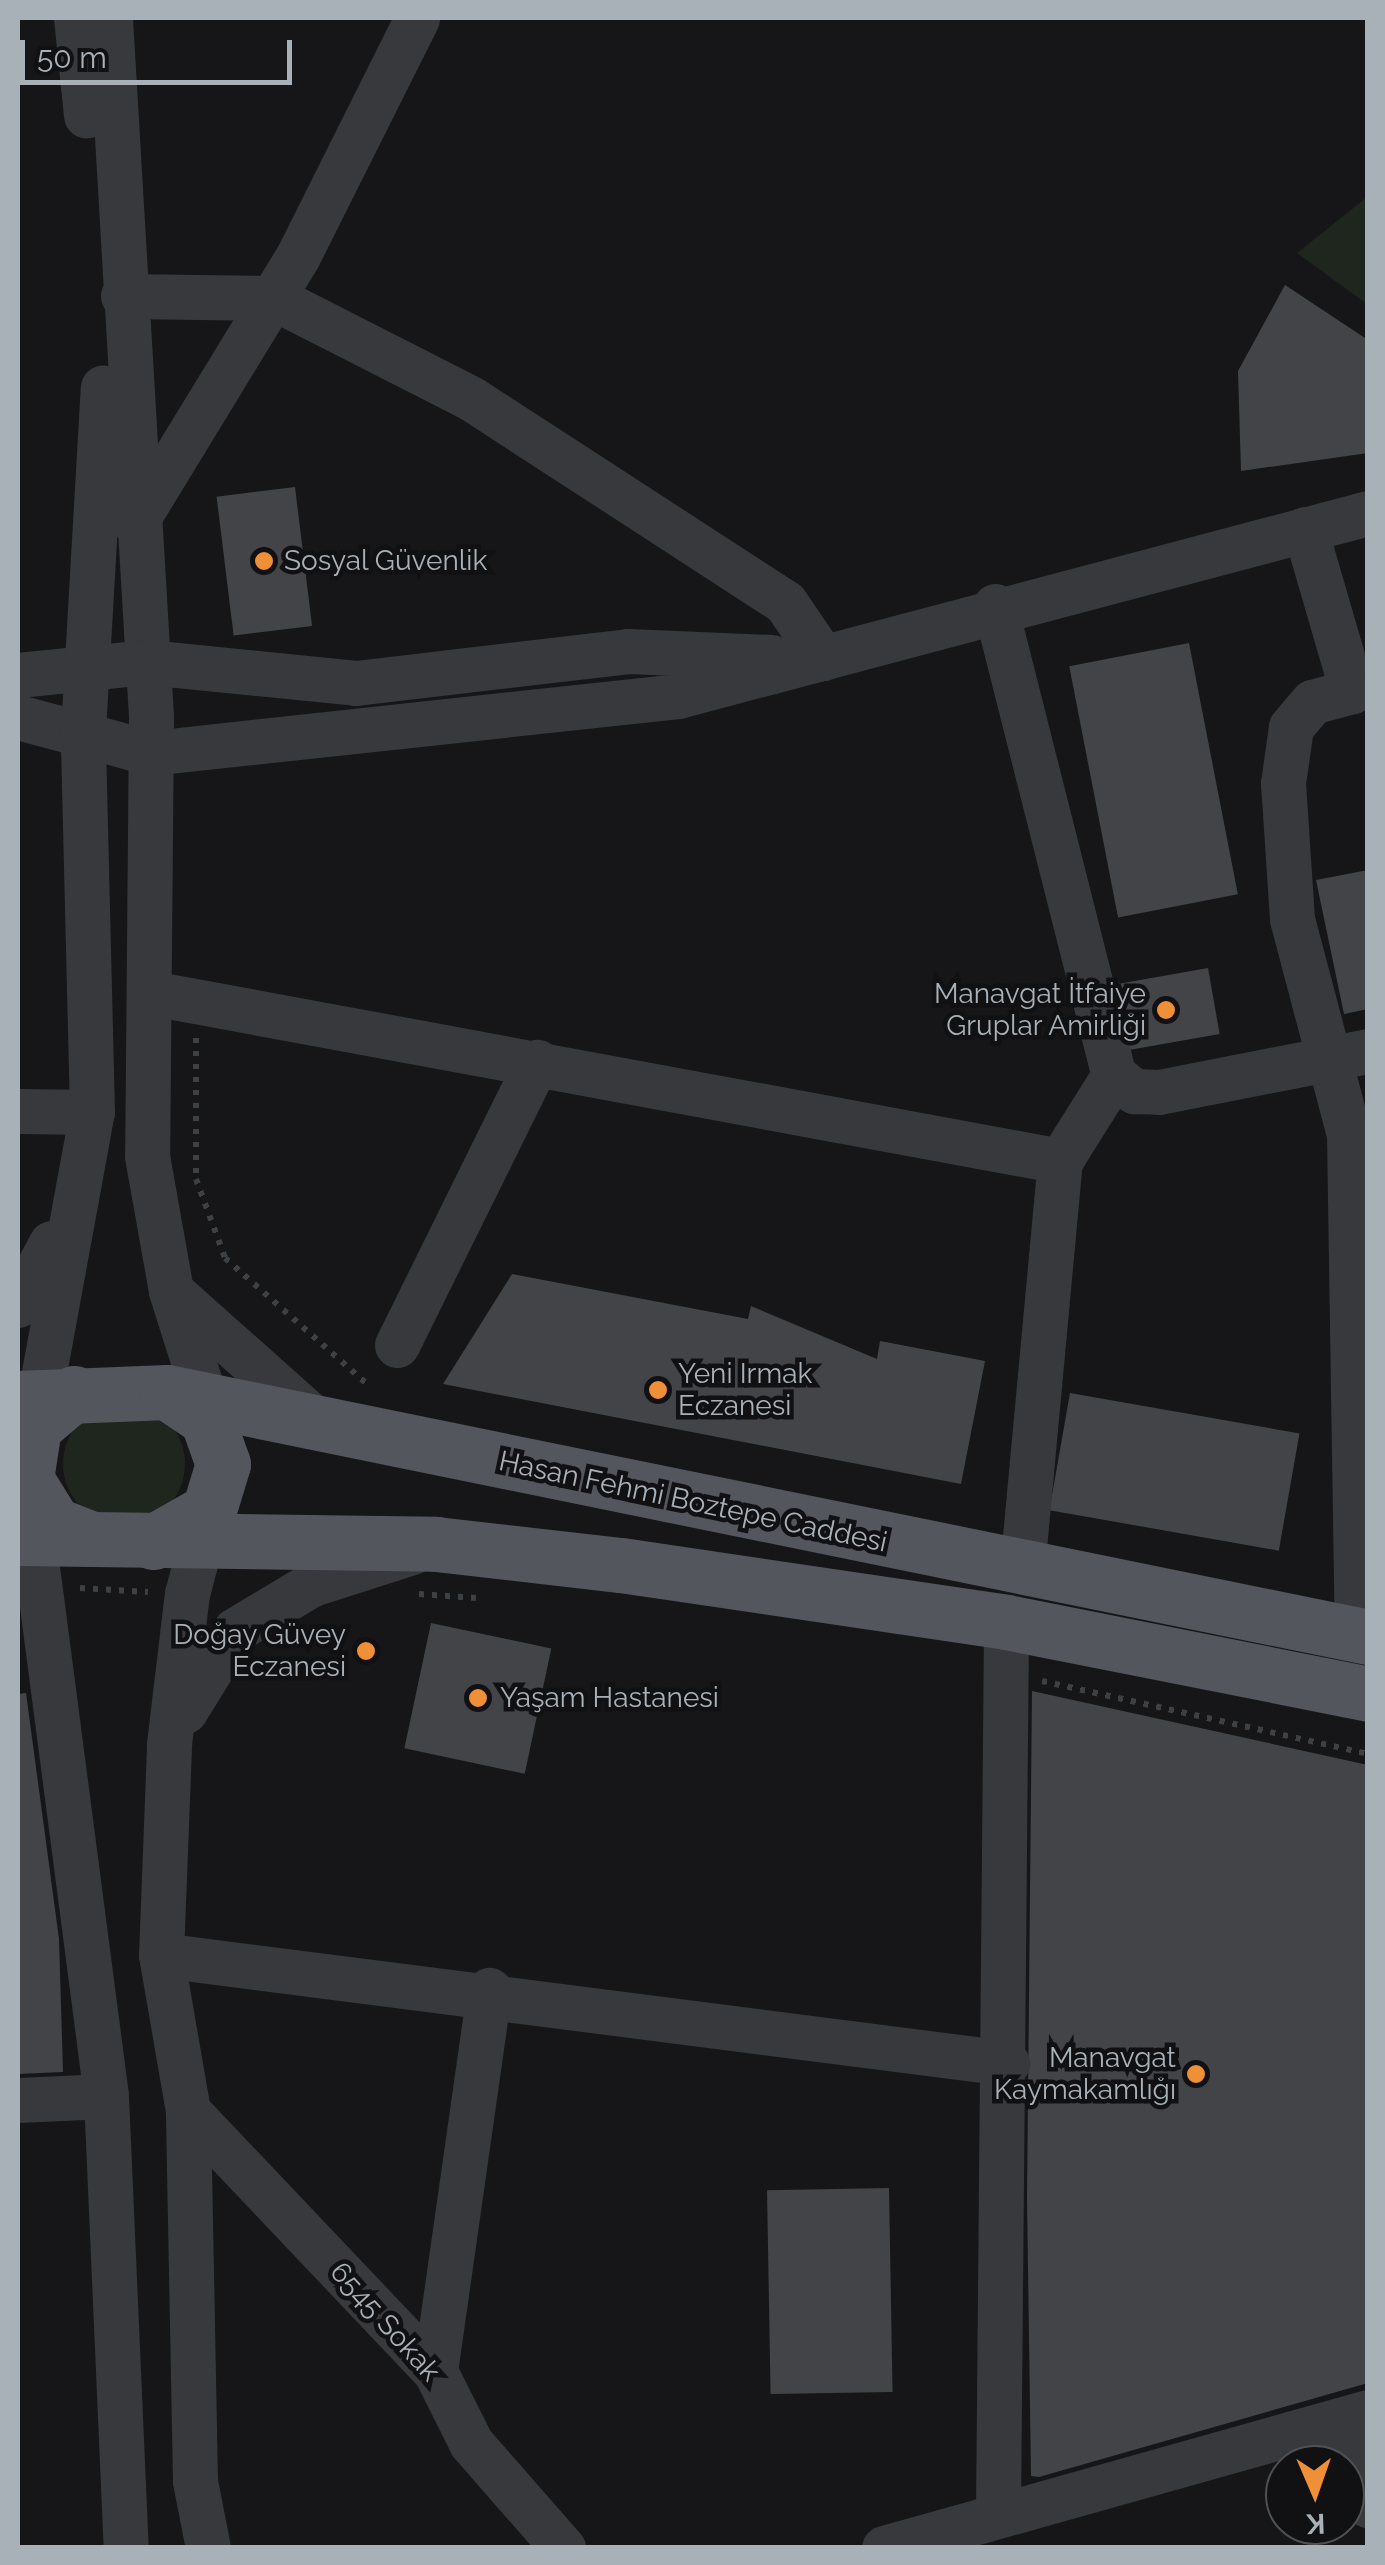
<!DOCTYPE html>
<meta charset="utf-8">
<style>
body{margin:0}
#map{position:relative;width:1385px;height:2565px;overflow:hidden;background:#161618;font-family:Raleway,sans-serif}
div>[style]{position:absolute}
.green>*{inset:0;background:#1e261e}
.round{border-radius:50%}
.building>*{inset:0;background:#424448;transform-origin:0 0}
.path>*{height:6px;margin-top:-3px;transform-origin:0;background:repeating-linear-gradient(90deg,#3d4044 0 5px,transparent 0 13px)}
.minor>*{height:45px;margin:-22.5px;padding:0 22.5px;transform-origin:22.5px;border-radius:22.5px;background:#37393d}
.major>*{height:55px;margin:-27.5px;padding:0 27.5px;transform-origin:27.5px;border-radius:27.5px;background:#53565c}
.dots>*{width:28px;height:28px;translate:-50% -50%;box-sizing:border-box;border:5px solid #111113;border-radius:50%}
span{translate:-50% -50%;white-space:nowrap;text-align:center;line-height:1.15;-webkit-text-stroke:9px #111113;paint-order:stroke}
.poi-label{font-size:28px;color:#a8b0b8}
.left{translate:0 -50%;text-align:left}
.right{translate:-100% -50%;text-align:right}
.street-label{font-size:28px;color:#a8b0b8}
.frame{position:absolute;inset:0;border:20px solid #a8b0b8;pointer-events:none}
.north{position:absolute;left:1265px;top:2445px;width:100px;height:100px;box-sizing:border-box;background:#111113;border:2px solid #4d5155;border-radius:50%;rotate:178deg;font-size:28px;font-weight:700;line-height:40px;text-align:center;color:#a8b0b8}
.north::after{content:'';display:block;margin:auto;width:35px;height:45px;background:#ef8f37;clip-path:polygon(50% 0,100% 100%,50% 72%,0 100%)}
.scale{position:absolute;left:20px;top:40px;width:272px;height:45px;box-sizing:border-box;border:5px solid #a8b0b8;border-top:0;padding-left:12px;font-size:30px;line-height:35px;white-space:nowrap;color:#a8b0b8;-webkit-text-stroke:8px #111113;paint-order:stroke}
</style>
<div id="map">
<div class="green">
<i style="clip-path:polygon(1367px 197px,1367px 304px,1297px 253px)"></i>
<i class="round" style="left:63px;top:1403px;width:122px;height:122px"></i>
</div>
<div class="building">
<i style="clip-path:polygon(1285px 285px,1368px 340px,1368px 453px,1241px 471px,1238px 371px)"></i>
<i style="left:295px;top:487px;width:140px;height:79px;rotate:83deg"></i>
<i style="left:1189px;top:643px;width:256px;height:122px;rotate:79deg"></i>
<i style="clip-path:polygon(1368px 870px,1368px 1009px,1344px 1014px,1316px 880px)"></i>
<i style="left:1208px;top:968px;width:67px;height:92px;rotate:80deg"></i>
<i style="clip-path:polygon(512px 1274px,748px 1319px,751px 1306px,877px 1359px,880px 1341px,985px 1361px,961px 1484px,443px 1384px)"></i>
<i style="left:1070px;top:1393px;width:233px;height:119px;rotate:10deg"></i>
<i style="left:431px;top:1623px;width:123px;height:128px;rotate:12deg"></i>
<i style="clip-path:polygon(1032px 1691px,1368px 1765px,1368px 2383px,1039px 2477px,1031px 2476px,1027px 2198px)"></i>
<i style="clip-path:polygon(26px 1693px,59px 1939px,63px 2072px,18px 2074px,18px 1694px)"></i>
<i style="left:889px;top:2188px;width:204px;height:122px;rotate:89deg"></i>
</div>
<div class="path">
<i style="left:196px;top:1038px;width:141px;rotate:90deg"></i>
<i style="left:196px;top:1179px;width:84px;rotate:69.8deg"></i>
<i style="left:225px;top:1258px;width:191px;rotate:41.6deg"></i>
<i style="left:80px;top:1588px;width:68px;rotate:3.4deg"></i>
<i style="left:419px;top:1594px;width:57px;rotate:4deg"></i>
<i style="left:1042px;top:1681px;width:334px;rotate:12.6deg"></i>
</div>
<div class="minor">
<i style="left:76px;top:18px;width:98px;rotate:84.1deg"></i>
<i style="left:110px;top:18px;width:700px;rotate:86.64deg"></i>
<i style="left:151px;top:717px;width:439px;rotate:90.5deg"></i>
<i style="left:147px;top:1156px;width:137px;rotate:79.9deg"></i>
<i style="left:171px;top:1291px;width:139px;rotate:72.5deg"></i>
<i style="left:123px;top:296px;width:151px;rotate:0.8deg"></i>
<i style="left:274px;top:298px;width:222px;rotate:27deg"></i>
<i style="left:472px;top:399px;width:373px;rotate:33deg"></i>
<i style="left:785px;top:602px;width:68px;rotate:55.8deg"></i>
<i style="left:135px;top:523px;width:313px;rotate:-58.6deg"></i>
<i style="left:298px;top:256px;width:266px;rotate:-63.4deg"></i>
<i style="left:1305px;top:529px;width:169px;rotate:73.8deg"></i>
<i style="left:1352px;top:691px;width:41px;rotate:164.6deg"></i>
<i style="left:1312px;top:702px;width:33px;rotate:130deg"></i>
<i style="left:1291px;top:727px;width:57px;rotate:98.1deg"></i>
<i style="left:1283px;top:783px;width:136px;rotate:86.2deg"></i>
<i style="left:1292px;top:919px;width:223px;rotate:75.2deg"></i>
<i style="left:1349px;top:1135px;width:499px;rotate:89.1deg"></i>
<i style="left:995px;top:606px;width:484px;rotate:75.8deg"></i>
<i style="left:1114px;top:1075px;width:26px;rotate:39deg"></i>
<i style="left:1134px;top:1091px;width:25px;rotate:2deg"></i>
<i style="left:1159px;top:1092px;width:213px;rotate:-11.1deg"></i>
<i style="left:18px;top:675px;width:130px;rotate:-5.8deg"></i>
<i style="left:147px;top:662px;width:210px;rotate:5.7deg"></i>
<i style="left:356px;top:683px;width:274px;rotate:-6.7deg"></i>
<i style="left:628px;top:651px;width:143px;rotate:2.4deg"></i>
<i style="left:18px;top:717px;width:138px;rotate:15.1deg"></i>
<i style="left:151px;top:753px;width:530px;rotate:-6.17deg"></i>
<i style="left:678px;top:696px;width:714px;rotate:-14.85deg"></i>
<i style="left:152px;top:993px;width:923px;rotate:10.48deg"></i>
<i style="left:18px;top:1111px;width:74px;rotate:0.8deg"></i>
<i style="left:171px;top:1291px;width:198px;rotate:41.7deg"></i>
<i style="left:18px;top:1305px;width:70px;rotate:-62deg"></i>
<i style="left:397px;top:1345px;width:316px;rotate:-63.7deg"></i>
<i style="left:34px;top:1427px;width:320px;rotate:-79.6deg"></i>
<i style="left:92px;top:1112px;width:381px;rotate:-91.4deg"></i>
<i style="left:83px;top:731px;width:344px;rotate:-86.7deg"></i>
<i style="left:29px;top:1506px;width:595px;rotate:82.56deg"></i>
<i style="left:106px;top:2096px;width:452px;rotate:87.5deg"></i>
<i style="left:1022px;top:1569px;width:410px;rotate:-84.7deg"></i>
<i style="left:1060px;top:1161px;width:102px;rotate:-57.9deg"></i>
<i style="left:185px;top:1711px;width:95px;rotate:-58.3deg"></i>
<i style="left:235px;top:1630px;width:90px;rotate:-30.9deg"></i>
<i style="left:312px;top:1584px;width:105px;rotate:-17.7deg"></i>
<i style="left:161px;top:1955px;width:853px;rotate:7.28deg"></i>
<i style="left:18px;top:2100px;width:88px;rotate:-2.6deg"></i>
<i style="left:188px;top:2111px;width:359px;rotate:46.5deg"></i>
<i style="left:435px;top:2371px;width:80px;rotate:63.4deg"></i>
<i style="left:471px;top:2443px;width:140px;rotate:48.8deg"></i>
<i style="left:435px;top:2371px;width:385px;rotate:-81.9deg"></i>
<i style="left:1337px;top:2422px;width:89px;rotate:69.5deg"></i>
<i style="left:998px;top:2511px;width:889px;rotate:-89.48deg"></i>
<i style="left:208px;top:2548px;width:68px;rotate:-101deg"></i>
<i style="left:195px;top:2481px;width:370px;rotate:-91.1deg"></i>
<i style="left:188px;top:2111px;width:158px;rotate:-99.8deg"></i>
<i style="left:161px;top:1955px;width:211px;rotate:-87.8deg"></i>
<i style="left:169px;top:1744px;width:151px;rotate:-83.2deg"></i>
<i style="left:187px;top:1594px;width:87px;rotate:-75.3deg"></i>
<i style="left:884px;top:2548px;width:503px;rotate:-15.69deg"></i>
</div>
<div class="major">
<i style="left:74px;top:1393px;width:52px;rotate:139.6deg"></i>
<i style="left:34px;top:1427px;width:53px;rotate:98.7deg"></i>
<i style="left:26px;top:1479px;width:53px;rotate:58.1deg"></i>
<i style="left:54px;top:1524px;width:41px;rotate:21.5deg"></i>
<i style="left:18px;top:1398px;width:149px;rotate:-2.3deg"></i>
<i style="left:167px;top:1392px;width:1226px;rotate:11.53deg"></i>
<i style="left:18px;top:1538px;width:418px;rotate:0.8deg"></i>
<i style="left:436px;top:1544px;width:186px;rotate:6.5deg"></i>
<i style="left:621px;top:1565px;width:389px;rotate:8.4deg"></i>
<i style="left:1006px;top:1622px;width:369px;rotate:11.2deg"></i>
<i style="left:153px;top:1542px;width:64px;rotate:-29.7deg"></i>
<i style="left:209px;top:1510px;width:48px;rotate:-73.1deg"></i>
<i style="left:223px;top:1464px;width:48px;rotate:-109.6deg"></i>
<i style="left:207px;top:1419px;width:48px;rotate:-146deg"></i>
</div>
<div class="dots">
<i style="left:264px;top:561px;background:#ef8f37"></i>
<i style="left:1166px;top:1010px;background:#ef8f37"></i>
<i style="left:658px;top:1390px;background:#ef8f37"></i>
<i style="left:366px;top:1651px;background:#ef8f37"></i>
<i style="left:478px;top:1698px;background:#ef8f37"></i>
<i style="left:1196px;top:2074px;background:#ef8f37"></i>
</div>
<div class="poi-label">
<span class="left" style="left:284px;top:561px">Sosyal Güvenlik</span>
<span class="right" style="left:1146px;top:1010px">Manavgat İtfaiye<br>Gruplar Amirliği</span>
<span class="left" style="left:678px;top:1390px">Yeni Irmak<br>Eczanesi</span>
<span class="right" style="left:346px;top:1651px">Doğay Güvey<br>Eczanesi</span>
<span class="left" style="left:500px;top:1698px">Yaşam Hastanesi</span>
<span class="right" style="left:1176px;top:2074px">Manavgat<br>Kaymakamlığı</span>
</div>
<div class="street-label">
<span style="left:693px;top:1502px;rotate:12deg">Hasan Fehmi Boztepe Caddesi</span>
<span style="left:385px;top:2322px;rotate:48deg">6545 Sokak</span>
</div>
<div class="frame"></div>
<div class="north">K</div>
<div class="scale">50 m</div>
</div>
